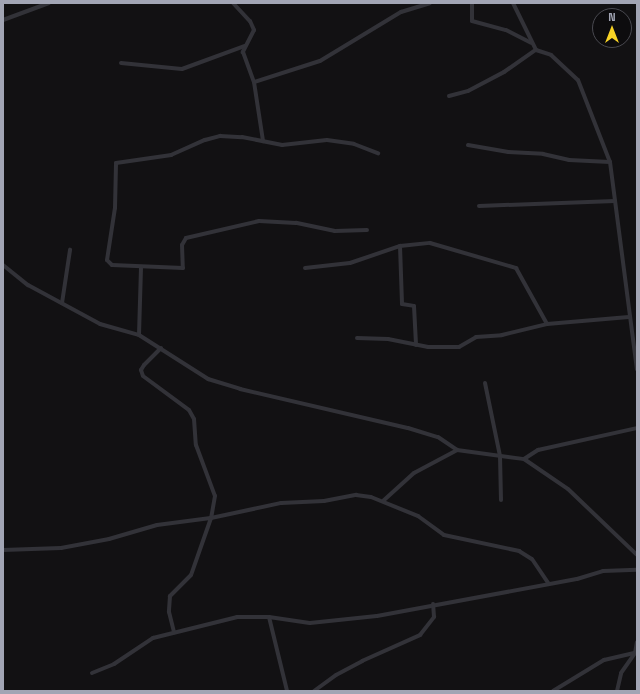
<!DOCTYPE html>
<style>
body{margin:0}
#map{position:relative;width:640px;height:694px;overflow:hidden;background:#121113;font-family:"Space Grotesk",sans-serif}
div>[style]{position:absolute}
.minor>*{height:4px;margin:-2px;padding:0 2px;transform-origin:2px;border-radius:2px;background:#323238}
span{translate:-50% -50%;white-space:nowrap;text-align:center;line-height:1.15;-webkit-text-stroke:4px #0d0c0e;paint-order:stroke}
.frame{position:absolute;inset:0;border:4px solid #a2a5b4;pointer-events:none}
.north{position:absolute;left:592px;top:8px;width:40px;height:40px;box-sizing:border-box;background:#0d0c0e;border:1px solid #494950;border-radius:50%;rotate:0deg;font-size:11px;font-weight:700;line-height:16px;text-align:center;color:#a2a5b4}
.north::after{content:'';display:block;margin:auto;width:14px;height:18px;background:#f8d325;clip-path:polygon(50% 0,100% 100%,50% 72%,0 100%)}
</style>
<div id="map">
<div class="minor">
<i style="left:233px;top:3px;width:25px;rotate:47deg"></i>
<i style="left:250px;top:21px;width:10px;rotate:66deg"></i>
<i style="left:254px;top:30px;width:25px;rotate:117deg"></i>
<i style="left:243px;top:52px;width:32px;rotate:70deg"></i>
<i style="left:254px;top:82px;width:60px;rotate:81.3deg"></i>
<i style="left:472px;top:3px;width:18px;rotate:90deg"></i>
<i style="left:472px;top:21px;width:35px;rotate:15deg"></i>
<i style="left:506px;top:30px;width:28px;rotate:27deg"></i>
<i style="left:513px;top:3px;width:52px;rotate:63.9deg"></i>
<i style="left:536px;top:50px;width:16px;rotate:18deg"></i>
<i style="left:551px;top:55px;width:37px;rotate:43deg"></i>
<i style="left:578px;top:80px;width:88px;rotate:68.7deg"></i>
<i style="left:610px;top:162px;width:209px;rotate:82.6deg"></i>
<i style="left:3px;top:20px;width:49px;rotate:-20.3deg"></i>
<i style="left:121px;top:63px;width:61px;rotate:5.6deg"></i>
<i style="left:182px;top:69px;width:67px;rotate:-20.1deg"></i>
<i style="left:254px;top:82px;width:69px;rotate:-17.7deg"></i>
<i style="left:320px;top:61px;width:95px;rotate:-31.2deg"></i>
<i style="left:401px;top:12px;width:30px;rotate:-17deg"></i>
<i style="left:449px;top:96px;width:20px;rotate:-15deg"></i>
<i style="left:468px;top:91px;width:41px;rotate:-27.8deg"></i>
<i style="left:504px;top:72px;width:39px;rotate:-35deg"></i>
<i style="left:468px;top:145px;width:41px;rotate:9.9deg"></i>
<i style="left:508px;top:152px;width:35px;rotate:3deg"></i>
<i style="left:543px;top:154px;width:27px;rotate:13deg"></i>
<i style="left:569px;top:160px;width:41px;rotate:2.8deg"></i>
<i style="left:479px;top:206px;width:136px;rotate:-2.1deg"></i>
<i style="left:367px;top:230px;width:32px;rotate:178deg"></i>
<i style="left:335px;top:231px;width:40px;rotate:-168deg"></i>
<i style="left:296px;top:223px;width:37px;rotate:-177deg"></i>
<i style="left:259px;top:221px;width:75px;rotate:166.9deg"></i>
<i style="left:186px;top:238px;width:8px;rotate:120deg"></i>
<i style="left:182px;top:245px;width:23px;rotate:88deg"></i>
<i style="left:183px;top:268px;width:71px;rotate:-177.6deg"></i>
<i style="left:112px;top:265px;width:7px;rotate:-135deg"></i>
<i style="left:107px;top:260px;width:53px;rotate:-81.3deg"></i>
<i style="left:115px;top:208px;width:45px;rotate:-88.7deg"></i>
<i style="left:116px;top:163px;width:56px;rotate:-8.3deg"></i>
<i style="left:171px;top:155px;width:37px;rotate:-24deg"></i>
<i style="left:205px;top:140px;width:16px;rotate:-15deg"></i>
<i style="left:220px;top:136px;width:22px;rotate:3deg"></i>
<i style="left:242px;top:137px;width:41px;rotate:11.3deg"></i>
<i style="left:282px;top:145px;width:45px;rotate:-6.3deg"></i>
<i style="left:327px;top:140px;width:27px;rotate:8deg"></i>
<i style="left:354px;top:144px;width:26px;rotate:21deg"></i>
<i style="left:400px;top:246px;width:58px;rotate:88deg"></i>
<i style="left:402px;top:304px;width:12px;rotate:9deg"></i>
<i style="left:414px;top:306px;width:39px;rotate:87deg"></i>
<i style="left:3px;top:265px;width:32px;rotate:39deg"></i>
<i style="left:28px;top:285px;width:82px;rotate:28.4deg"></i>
<i style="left:100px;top:324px;width:41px;rotate:15.8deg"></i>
<i style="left:139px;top:335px;width:82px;rotate:32.5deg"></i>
<i style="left:208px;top:379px;width:34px;rotate:17deg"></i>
<i style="left:240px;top:389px;width:172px;rotate:13.1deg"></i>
<i style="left:408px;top:428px;width:31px;rotate:17deg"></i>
<i style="left:438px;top:437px;width:23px;rotate:34deg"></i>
<i style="left:457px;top:450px;width:68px;rotate:7.7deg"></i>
<i style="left:524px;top:459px;width:53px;rotate:34.3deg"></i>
<i style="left:568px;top:489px;width:95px;rotate:43.7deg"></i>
<i style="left:305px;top:268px;width:45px;rotate:-6.3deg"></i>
<i style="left:350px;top:263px;width:53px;rotate:-18.8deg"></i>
<i style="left:400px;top:246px;width:30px;rotate:-6deg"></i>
<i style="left:430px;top:243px;width:90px;rotate:16.2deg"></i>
<i style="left:516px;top:268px;width:64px;rotate:61deg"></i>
<i style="left:62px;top:303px;width:54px;rotate:-81.4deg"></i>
<i style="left:139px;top:335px;width:67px;rotate:-88.3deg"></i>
<i style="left:357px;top:338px;width:31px;rotate:2deg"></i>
<i style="left:388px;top:339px;width:41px;rotate:11.3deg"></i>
<i style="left:428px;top:347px;width:31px"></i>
<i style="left:459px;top:347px;width:20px;rotate:-30deg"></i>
<i style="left:476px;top:337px;width:26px;rotate:-4deg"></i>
<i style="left:502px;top:335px;width:46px;rotate:-13.7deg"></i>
<i style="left:547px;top:324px;width:82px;rotate:-4.9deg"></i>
<i style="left:161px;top:348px;width:24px;rotate:135deg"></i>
<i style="left:144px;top:365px;width:6px;rotate:121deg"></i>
<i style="left:141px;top:370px;width:6px;rotate:72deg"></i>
<i style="left:143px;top:376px;width:57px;rotate:36.5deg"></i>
<i style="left:189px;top:410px;width:10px;rotate:61deg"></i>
<i style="left:194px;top:419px;width:26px;rotate:86deg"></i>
<i style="left:196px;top:445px;width:54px;rotate:69.6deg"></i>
<i style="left:215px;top:496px;width:22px;rotate:100deg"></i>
<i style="left:211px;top:518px;width:60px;rotate:109.3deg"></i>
<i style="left:191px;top:575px;width:30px;rotate:135deg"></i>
<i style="left:170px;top:596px;width:16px;rotate:94deg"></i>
<i style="left:169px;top:612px;width:21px;rotate:76deg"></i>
<i style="left:485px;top:383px;width:75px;rotate:78.4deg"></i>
<i style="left:500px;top:456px;width:44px;rotate:88.7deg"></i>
<i style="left:524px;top:459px;width:17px;rotate:-33deg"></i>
<i style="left:538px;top:450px;width:101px;rotate:-12.5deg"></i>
<i style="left:383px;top:501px;width:42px;rotate:-42.1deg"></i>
<i style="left:414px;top:473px;width:49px;rotate:-28.1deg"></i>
<i style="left:3px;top:550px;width:58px;rotate:-2deg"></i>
<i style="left:61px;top:548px;width:49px;rotate:-10.6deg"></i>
<i style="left:109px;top:539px;width:50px;rotate:-16.3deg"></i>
<i style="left:157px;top:525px;width:54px;rotate:-7.4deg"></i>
<i style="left:211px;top:518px;width:72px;rotate:-12.1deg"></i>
<i style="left:281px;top:503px;width:43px;rotate:-2.7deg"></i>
<i style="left:324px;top:501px;width:33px;rotate:-11deg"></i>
<i style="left:356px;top:495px;width:15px;rotate:8deg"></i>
<i style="left:371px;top:497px;width:51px;rotate:22deg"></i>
<i style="left:418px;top:516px;width:32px;rotate:36deg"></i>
<i style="left:444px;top:535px;width:77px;rotate:12deg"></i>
<i style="left:519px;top:551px;width:15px;rotate:32deg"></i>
<i style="left:532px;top:559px;width:30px;rotate:56deg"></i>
<i style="left:269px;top:617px;width:76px;rotate:76.3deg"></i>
<i style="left:92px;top:673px;width:24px;rotate:-22deg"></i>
<i style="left:114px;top:664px;width:47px;rotate:-33.7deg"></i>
<i style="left:153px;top:638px;width:87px;rotate:-14deg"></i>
<i style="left:237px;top:617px;width:32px"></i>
<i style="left:269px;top:617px;width:41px;rotate:8.3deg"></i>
<i style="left:310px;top:623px;width:67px;rotate:-6deg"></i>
<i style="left:377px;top:616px;width:203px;rotate:-10.5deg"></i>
<i style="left:577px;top:579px;width:27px;rotate:-17deg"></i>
<i style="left:603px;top:571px;width:34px;rotate:-2deg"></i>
<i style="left:314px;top:691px;width:27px;rotate:-36deg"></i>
<i style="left:336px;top:675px;width:30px;rotate:-28deg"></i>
<i style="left:362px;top:661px;width:64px;rotate:-24.1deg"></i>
<i style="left:420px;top:635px;width:23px;rotate:-52deg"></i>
<i style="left:434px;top:617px;width:13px;rotate:-94deg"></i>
<i style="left:553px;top:691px;width:60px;rotate:-31.3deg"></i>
<i style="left:604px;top:660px;width:32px;rotate:-13deg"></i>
<i style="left:617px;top:691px;width:18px;rotate:-77deg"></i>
<i style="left:621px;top:673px;width:24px;rotate:-55deg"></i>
<i style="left:635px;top:653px;width:11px;rotate:-80deg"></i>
</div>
<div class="frame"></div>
<div class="north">N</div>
</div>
